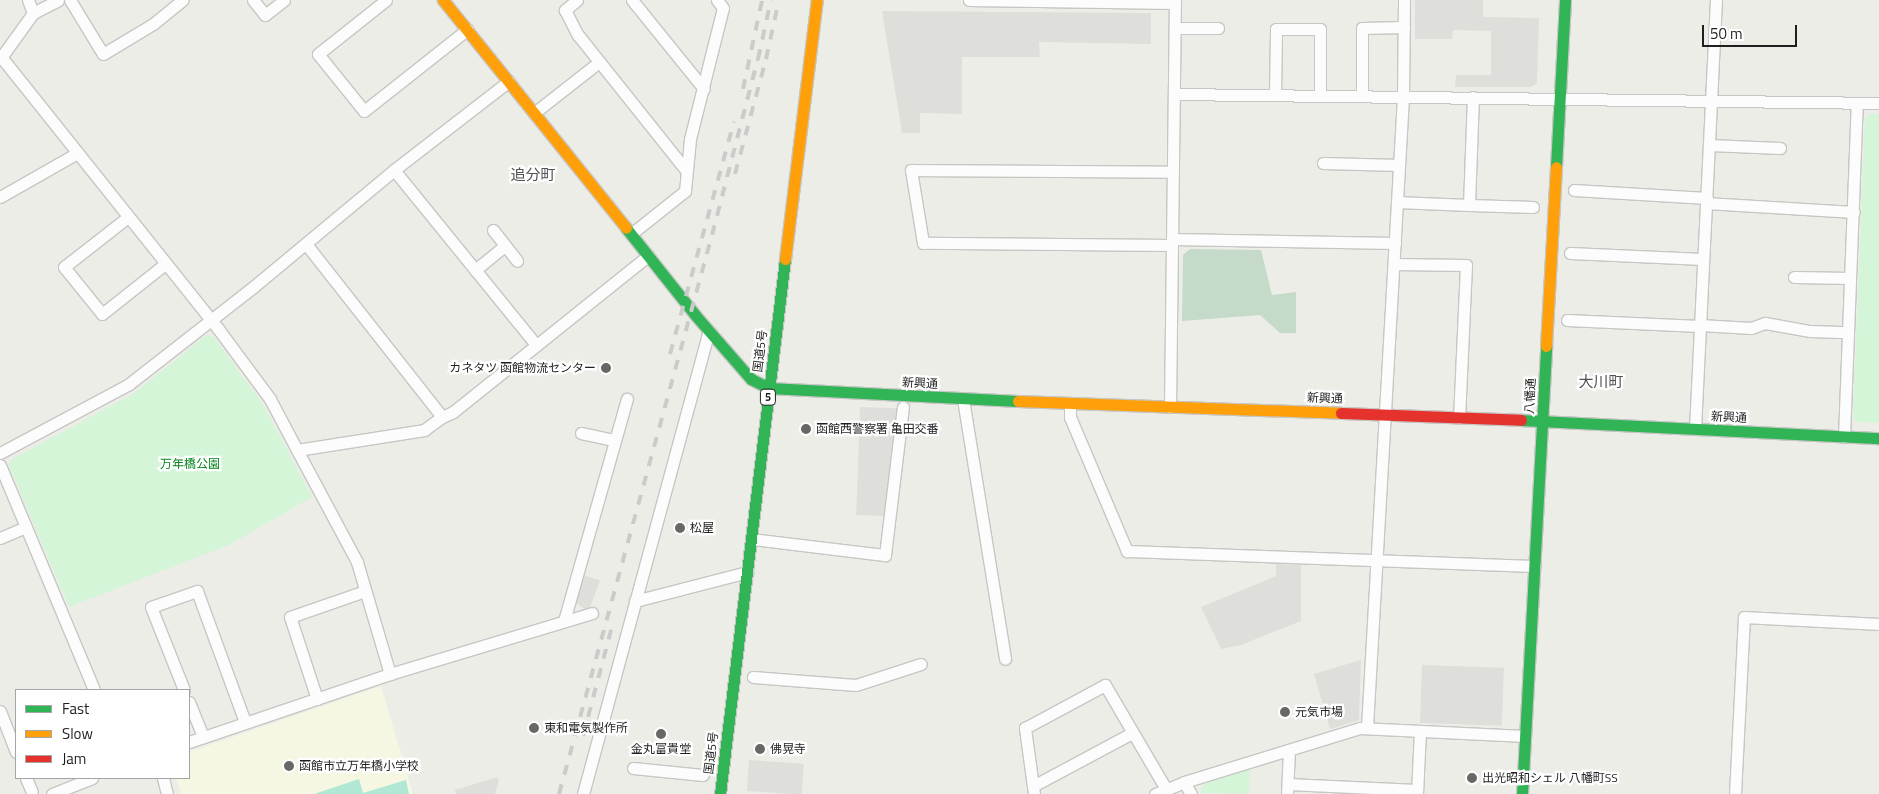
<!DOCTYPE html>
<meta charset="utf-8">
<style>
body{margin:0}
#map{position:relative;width:1879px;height:794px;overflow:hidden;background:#edede8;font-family:"Titillium Web","Noto Sans JP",sans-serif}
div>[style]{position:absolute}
.education>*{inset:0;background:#f5f7e3}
.cemetery>*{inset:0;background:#c5dac8}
.park>*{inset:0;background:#d4f5d8}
.pitch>*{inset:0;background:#b0e8d5}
.parking>*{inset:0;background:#dededb;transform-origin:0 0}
.roads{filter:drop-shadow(1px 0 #c6c6c4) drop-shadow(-1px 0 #c6c6c4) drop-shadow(0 1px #c6c6c4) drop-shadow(0 -1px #c6c6c4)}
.street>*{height:11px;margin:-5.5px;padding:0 5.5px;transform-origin:5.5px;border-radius:5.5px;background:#fcfcfc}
.fast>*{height:11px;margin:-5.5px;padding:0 5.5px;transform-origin:5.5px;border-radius:5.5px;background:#30b455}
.slow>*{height:11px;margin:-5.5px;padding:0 5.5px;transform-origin:5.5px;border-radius:5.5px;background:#ff9f0a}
.jam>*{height:11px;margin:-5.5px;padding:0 5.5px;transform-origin:5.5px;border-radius:5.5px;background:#e5322d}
.rail>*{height:4px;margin-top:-2px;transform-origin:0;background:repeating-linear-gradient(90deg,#cbcbca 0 10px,transparent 0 20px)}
.dots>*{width:14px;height:14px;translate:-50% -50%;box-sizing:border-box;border:2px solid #fff;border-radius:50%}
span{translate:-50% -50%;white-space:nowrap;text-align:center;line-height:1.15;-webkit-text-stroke:4.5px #fff;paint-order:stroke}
.shield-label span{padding:1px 4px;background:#fff;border:1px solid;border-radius:4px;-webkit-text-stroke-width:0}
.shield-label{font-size:11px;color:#1f1f1f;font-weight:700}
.street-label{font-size:12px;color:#1f1f1f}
.poi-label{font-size:12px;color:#1f1f1f}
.right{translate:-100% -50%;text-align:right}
.left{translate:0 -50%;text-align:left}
.park-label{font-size:12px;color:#06851b}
.quarter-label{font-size:15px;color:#525252}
.legend{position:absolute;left:15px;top:689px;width:175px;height:90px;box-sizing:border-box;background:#fff;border:1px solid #a5a5a5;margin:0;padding:6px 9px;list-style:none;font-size:15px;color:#1f1f1f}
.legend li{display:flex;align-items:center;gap:10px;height:25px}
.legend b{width:25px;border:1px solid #a5a5a5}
.scale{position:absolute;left:1702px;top:25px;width:95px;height:22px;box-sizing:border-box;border:2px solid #1f1f1f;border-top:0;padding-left:6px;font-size:15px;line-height:18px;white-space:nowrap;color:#1f1f1f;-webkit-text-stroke:4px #fff;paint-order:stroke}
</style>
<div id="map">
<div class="education">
<i style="clip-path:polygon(381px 686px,413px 794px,181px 794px,176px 778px,189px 778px,189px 752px)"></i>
</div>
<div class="cemetery">
<i style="clip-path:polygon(1190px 249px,1261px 250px,1272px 295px,1296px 292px,1296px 333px,1280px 333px,1260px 315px,1182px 321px,1183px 255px)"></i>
</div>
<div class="park">
<i style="clip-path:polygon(1870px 114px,1879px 114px,1879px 423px,1858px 422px,1853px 417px,1865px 119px)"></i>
<i style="clip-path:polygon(207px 335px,214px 337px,264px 406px,312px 497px,229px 545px,69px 607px,9px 465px,12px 459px,133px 394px)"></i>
<i style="clip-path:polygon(1250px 769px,1249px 794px,1200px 793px,1204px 784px)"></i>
</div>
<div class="pitch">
<i style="clip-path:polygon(359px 779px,363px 793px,406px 780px,409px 794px,314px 794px)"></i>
</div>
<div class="parking">
<i style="clip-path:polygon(1415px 0,1483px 0,1483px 17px,1539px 18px,1537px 83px,1531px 87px,1455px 87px,1456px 75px,1491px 75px,1491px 31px,1453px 30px,1452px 39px,1415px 39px)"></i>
<i style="clip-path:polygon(882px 11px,1151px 13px,1151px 44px,1039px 42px,1040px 57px,962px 57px,962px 114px,920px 113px,920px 133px,902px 133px)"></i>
<i style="left:860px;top:407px;width:38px;height:108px;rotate:2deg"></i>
<i style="clip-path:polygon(1276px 564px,1301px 565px,1301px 621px,1241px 645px,1221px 649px,1201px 607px,1276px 576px)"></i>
<i style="clip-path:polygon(581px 575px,600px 580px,590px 608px,584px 609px,576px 602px)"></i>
<i style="clip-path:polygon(1361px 660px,1359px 720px,1330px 729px,1314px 674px)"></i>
<i style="left:1422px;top:665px;width:82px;height:58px;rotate:2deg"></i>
<i style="left:749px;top:760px;width:55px;height:31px;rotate:4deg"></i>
<i style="clip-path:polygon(497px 777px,499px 781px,495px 794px,456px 794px,455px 790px)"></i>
</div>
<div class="roads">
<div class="street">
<i style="left:28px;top:0;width:14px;rotate:69deg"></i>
<i style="left:33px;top:13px;width:28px;rotate:-27deg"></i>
<i style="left:70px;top:0;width:63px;rotate:58.6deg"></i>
<i style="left:103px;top:54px;width:58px;rotate:-31deg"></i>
<i style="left:153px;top:24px;width:38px;rotate:-39deg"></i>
<i style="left:253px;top:0;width:19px;rotate:51deg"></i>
<i style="left:265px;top:15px;width:24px;rotate:-38deg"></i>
<i style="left:386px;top:0;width:87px;rotate:141.5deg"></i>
<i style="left:318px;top:54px;width:73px;rotate:51.1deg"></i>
<i style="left:364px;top:111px;width:132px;rotate:-38.3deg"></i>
<i style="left:577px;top:0;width:16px;rotate:140deg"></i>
<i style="left:565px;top:10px;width:28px;rotate:63deg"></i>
<i style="left:578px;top:35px;width:171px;rotate:51.4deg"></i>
<i style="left:632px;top:0;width:114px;rotate:51deg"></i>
<i style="left:969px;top:0;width:206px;rotate:0.8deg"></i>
<i style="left:1175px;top:28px;width:43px"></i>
<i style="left:2px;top:58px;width:348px;rotate:51.4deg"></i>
<i style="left:219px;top:330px;width:86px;rotate:53.5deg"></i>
<i style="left:270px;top:399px;width:58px;rotate:62.1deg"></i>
<i style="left:297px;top:450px;width:129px;rotate:-8.9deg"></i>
<i style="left:424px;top:430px;width:22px;rotate:-36deg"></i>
<i style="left:442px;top:417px;width:12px;rotate:-24deg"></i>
<i style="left:453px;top:412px;width:250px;rotate:-38.7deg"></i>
<i style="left:0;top:59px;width:57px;rotate:-54.3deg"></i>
<i style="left:1175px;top:94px;width:704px;rotate:0.73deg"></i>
<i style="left:1275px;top:95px;width:66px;rotate:-89.1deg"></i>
<i style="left:1276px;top:29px;width:44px"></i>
<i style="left:1320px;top:29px;width:67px;rotate:90deg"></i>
<i style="left:1362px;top:96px;width:68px;rotate:-90deg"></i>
<i style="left:1362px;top:28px;width:42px;rotate:-1.4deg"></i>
<i style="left:534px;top:113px;width:83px;rotate:-38.1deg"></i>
<i style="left:1709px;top:145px;width:71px;rotate:2.4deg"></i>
<i style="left:1323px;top:163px;width:76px;rotate:1.5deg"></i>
<i style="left:394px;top:170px;width:225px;rotate:50.9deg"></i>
<i style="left:1574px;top:190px;width:133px;rotate:3.4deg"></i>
<i style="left:0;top:197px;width:89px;rotate:-29.7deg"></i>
<i style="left:1397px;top:202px;width:72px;rotate:2.4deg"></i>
<i style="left:1469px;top:205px;width:108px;rotate:-87.9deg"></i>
<i style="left:1706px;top:203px;width:148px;rotate:3.5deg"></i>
<i style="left:1469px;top:205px;width:64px;rotate:1.8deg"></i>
<i style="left:128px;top:217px;width:81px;rotate:142deg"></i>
<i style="left:64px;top:267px;width:60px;rotate:51deg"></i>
<i style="left:102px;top:314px;width:80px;rotate:-38.4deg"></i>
<i style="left:493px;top:230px;width:39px;rotate:52deg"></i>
<i style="left:631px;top:234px;width:69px;rotate:-38.5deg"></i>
<i style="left:685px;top:191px;width:52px;rotate:-84.5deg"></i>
<i style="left:690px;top:139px;width:135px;rotate:-75.9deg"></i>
<i style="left:723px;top:8px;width:10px;rotate:-127deg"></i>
<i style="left:1172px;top:239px;width:223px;rotate:1deg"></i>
<i style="left:306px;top:244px;width:220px;rotate:51.8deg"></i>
<i style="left:1172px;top:245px;width:249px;rotate:-179.5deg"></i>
<i style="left:923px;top:243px;width:74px;rotate:-99.3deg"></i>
<i style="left:911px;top:170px;width:262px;rotate:0.4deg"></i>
<i style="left:1570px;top:253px;width:133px;rotate:2.6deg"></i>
<i style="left:1394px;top:264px;width:72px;rotate:0.8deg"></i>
<i style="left:1466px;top:265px;width:153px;rotate:92.6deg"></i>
<i style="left:475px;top:270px;width:38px;rotate:-39deg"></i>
<i style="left:1794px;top:277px;width:56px;rotate:1deg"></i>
<i style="left:1567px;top:320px;width:133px;rotate:2.6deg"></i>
<i style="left:1700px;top:325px;width:51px;rotate:3.4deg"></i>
<i style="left:1751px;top:328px;width:15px;rotate:-20deg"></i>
<i style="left:1765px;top:323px;width:46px;rotate:10.1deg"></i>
<i style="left:1810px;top:331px;width:38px;rotate:2deg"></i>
<i style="left:963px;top:399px;width:263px;rotate:80.8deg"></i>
<i style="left:1070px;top:404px;width:13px;rotate:90deg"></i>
<i style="left:1070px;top:417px;width:146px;rotate:67deg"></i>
<i style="left:1127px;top:551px;width:408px;rotate:2.1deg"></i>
<i style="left:1170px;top:407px;width:407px;rotate:-89.3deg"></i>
<i style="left:1695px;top:429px;width:430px;rotate:-87.2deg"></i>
<i style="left:581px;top:433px;width:34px;rotate:12deg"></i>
<i style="left:1844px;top:437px;width:334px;rotate:-87.8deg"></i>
<i style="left:297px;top:450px;width:127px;rotate:61.8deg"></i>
<i style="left:357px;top:562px;width:117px;rotate:73.6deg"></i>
<i style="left:0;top:453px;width:146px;rotate:-28.1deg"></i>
<i style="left:129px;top:384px;width:156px;rotate:-38deg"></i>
<i style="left:252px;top:288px;width:185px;rotate:-39.7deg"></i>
<i style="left:394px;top:170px;width:145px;rotate:-37.7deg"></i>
<i style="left:0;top:465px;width:244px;rotate:67.3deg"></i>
<i style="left:0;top:538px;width:28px;rotate:-23deg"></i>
<i style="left:752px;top:539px;width:134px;rotate:6.9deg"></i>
<i style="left:885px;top:555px;width:149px;rotate:-83.1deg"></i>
<i style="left:635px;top:601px;width:116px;rotate:-14.5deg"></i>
<i style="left:564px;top:621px;width:231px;rotate:-74.2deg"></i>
<i style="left:753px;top:677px;width:103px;rotate:4.4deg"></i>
<i style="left:856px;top:685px;width:68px;rotate:-17.9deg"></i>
<i style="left:184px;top:690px;width:89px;rotate:-111.7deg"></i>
<i style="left:151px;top:607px;width:49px;rotate:-19.2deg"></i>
<i style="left:197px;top:591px;width:140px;rotate:69.9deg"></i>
<i style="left:317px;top:699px;width:86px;rotate:-108.2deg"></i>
<i style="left:290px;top:617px;width:79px;rotate:-19.1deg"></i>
<i style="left:189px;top:702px;width:37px;rotate:68deg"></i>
<i style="left:0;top:711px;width:44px;rotate:68.7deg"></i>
<i style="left:1367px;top:727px;width:631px;rotate:-86.73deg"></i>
<i style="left:1403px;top:97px;width:97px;rotate:-89.4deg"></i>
<i style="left:189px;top:742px;width:212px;rotate:-18.7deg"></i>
<i style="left:390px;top:674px;width:211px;rotate:-16.8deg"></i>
<i style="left:633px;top:768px;width:70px;rotate:5.7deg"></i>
<i style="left:26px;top:778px;width:15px;rotate:67deg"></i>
<i style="left:163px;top:778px;width:16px;rotate:76deg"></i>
<i style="left:1184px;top:782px;width:14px;rotate:60deg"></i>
<i style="left:1288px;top:784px;width:129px;rotate:2.7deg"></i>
<i style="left:1033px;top:786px;width:112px;rotate:-28.2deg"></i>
<i style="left:52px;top:794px;width:43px;rotate:-21.8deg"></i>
<i style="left:583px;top:794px;width:480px;rotate:-74.8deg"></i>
<i style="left:1034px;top:794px;width:67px;rotate:-97.8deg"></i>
<i style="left:1025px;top:728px;width:91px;rotate:-28.3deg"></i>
<i style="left:1105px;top:685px;width:121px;rotate:59.6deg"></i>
<i style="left:1155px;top:794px;width:31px;rotate:-22deg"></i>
<i style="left:1184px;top:782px;width:184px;rotate:-17.1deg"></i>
<i style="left:1360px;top:728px;width:165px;rotate:2.8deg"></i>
<i style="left:1287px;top:794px;width:44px;rotate:-87.4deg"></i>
<i style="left:1417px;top:794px;width:63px;rotate:-87.3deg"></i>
<i style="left:1735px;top:794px;width:177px;rotate:-87.1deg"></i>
<i style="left:1744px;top:617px;width:135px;rotate:3deg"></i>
</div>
<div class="fast">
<i style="left:1556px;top:167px;width:167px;rotate:-86.9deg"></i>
<i style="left:626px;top:228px;width:112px;rotate:51.5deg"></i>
<i style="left:696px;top:316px;width:84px;rotate:48.9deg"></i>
<i style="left:751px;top:379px;width:20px;rotate:27deg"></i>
<i style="left:769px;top:388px;width:249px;rotate:3deg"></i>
<i style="left:1521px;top:420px;width:358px;rotate:2.9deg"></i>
<i style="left:720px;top:794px;width:539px;rotate:-83.07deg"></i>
<i style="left:1522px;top:794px;width:449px;rotate:-86.9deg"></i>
</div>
<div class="slow">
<i style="left:443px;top:0;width:292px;rotate:51.2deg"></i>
<i style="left:785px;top:259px;width:261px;rotate:-83deg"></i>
<i style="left:1546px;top:346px;width:179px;rotate:-86.8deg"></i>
<i style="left:1018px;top:401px;width:323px;rotate:2.1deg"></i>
</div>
<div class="jam">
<i style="left:1341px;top:413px;width:180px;rotate:2.2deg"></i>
</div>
</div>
<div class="rail">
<i style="left:743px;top:89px;width:91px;rotate:-77.9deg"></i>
<i style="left:735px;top:174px;width:119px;rotate:-74.9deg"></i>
<i style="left:766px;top:59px;width:60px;rotate:-77.6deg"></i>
<i style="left:670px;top:354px;width:241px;rotate:-74.6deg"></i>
<i style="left:583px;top:736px;width:110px;rotate:-75.2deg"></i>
<i style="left:559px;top:794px;width:580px;rotate:-74.69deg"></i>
<i style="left:712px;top:235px;width:182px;rotate:-75.4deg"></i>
<i style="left:758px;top:59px;width:60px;rotate:-77.6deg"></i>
</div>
<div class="dots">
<i style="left:606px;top:368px;background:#676765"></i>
<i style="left:806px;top:429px;background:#676765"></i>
<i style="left:680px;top:528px;background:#676765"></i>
<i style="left:1285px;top:712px;background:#676765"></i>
<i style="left:534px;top:728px;background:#676765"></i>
<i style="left:661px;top:734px;background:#676765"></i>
<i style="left:760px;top:749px;background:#676765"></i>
<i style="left:289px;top:766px;background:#676765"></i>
<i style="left:1472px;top:778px;background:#676765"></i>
</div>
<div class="shield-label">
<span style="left:768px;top:397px">5</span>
</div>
<div class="street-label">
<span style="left:760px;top:351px;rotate:-83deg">国道5号</span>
<span style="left:920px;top:383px;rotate:3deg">新興通</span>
<span style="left:1530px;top:396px;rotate:-87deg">八幡通</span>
<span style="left:1325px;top:398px;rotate:2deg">新興通</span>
<span style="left:1729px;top:417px;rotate:3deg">新興通</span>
<span style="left:711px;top:753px;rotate:-83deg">国道5号</span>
</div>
<div class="poi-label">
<span class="right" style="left:596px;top:368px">カネタツ 函館物流センター</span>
<span class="left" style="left:816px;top:429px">函館西警察署 亀田交番</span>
<span class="left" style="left:690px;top:528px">松屋</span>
<span class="left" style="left:1295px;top:712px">元気市場</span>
<span class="left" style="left:544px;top:728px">東和電気製作所</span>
<span style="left:661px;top:749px">金丸富貴堂</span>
<span class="left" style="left:770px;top:749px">佛晃寺</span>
<span class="left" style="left:299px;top:766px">函館市立万年橋小学校</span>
<span class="left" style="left:1482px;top:778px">出光昭和シェル 八幡町SS</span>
</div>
<div class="park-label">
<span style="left:190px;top:464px">万年橋公園</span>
</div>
<div class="quarter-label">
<span style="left:533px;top:175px">追分町</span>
<span style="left:1601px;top:382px">大川町</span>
</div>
<ul class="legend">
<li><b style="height:6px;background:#30b455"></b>Fast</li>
<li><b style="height:6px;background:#ff9f0a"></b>Slow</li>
<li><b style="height:6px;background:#e5322d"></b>Jam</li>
</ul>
<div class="scale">50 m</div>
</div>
